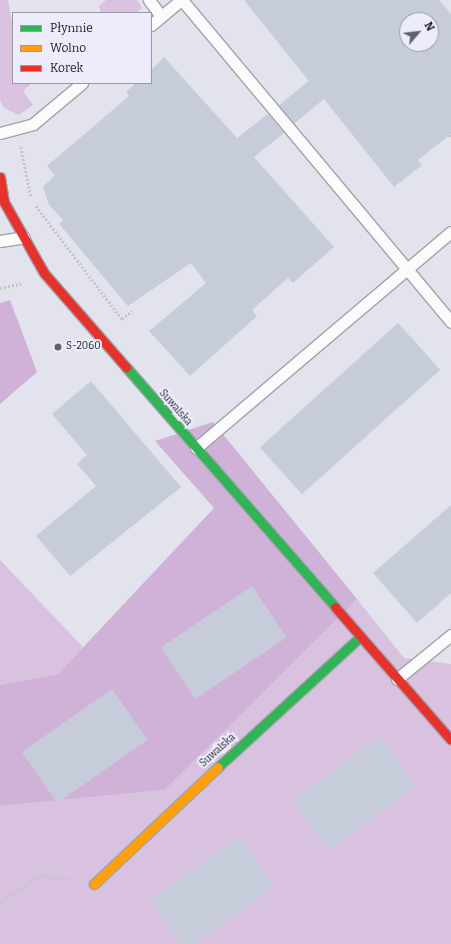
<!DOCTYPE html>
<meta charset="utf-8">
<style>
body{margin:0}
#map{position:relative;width:451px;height:944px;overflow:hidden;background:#e3e3ee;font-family:Bitter,serif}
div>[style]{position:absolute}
.green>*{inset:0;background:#d8c2df}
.forest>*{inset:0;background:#d0b1d7}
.building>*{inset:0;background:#c7ccdb;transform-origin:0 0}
.path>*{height:2.5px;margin-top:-1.25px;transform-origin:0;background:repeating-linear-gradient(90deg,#c5c4c9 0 2px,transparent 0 4px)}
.roads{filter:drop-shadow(1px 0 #a3a3ab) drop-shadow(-1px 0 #a3a3ab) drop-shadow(0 1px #a3a3ab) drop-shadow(0 -1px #a3a3ab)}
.lane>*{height:11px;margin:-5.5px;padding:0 5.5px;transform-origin:5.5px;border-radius:5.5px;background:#fbfbfc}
.fast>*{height:9px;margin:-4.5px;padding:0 4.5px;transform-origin:4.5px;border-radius:4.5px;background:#30b455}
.slow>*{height:9px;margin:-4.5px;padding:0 4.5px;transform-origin:4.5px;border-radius:4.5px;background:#ff9f0a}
.jam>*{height:9px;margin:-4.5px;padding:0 4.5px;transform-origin:4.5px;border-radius:4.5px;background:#e5322d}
.dots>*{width:11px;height:11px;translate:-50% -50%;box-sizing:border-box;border:2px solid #ececfd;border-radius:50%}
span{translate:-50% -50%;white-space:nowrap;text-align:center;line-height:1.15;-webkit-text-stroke:4px #ececfd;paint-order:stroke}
.poi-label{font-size:10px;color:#1d1d24}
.left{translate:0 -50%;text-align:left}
.street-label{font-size:10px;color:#1d1d24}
.legend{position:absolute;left:12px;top:12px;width:140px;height:72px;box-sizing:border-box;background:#ececfd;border:1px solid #9999a6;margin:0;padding:5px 7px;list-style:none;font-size:12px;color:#1d1d24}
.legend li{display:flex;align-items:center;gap:8px;height:20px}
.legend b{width:20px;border:1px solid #9999a6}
.north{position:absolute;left:399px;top:12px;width:40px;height:40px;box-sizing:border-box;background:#ececfd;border:1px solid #9999a6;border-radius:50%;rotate:62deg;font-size:11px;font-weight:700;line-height:16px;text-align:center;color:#1d1d24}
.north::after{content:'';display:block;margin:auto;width:14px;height:18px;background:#62626b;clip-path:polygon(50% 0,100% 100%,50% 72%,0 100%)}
</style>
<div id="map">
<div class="green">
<i style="clip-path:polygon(0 0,8px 0,13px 28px,13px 83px,32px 83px,23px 91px,33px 105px,19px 115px,4px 108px,0 100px)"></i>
<i style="clip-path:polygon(106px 0,137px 0,142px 8px,136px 13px,101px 13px,99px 6px)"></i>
<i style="clip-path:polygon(0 560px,83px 647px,58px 674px,0 685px)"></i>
<i style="clip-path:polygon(357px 599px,404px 658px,451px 664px,451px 944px,0 944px,0 806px,165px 790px)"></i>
</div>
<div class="forest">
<i style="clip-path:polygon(10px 300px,37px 372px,0 404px,0 303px)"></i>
<i style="clip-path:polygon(213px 422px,357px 599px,165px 790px,0 806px,0 685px,58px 674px,214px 508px,155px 441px)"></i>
</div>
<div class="building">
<i style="clip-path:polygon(evenodd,244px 0,439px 0,451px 14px,451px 134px,418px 160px,422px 165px,394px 187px,324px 99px,294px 124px,279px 105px,309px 81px,244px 0,407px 20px,431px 20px,431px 44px,407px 44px,407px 20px)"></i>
<i style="clip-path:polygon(164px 57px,237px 138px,268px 114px,284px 133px,254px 157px,334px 247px,293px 283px,288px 278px,252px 310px,257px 316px,190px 376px,149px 331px,206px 283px,191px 263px,128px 306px,59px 224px,63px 220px,49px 205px,43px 187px,55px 175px,47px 166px,129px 96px,126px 92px,136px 83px,151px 83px,151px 70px)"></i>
<i style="left:398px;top:323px;width:63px;height:186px;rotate:48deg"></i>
<i style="clip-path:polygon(91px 381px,181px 487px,70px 576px,36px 536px,96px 486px,77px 464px,87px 455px,52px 414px)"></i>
<i style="clip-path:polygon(451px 505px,451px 593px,417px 623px,373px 573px)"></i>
<i style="left:252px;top:586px;width:62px;height:110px;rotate:56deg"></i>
<i style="left:112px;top:689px;width:62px;height:110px;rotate:55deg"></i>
<i style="left:380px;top:736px;width:62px;height:109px;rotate:54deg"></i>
<i style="clip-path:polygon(240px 836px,275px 887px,194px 944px,181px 944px,150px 899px)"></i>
</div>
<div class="path">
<i style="left:449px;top:135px;width:3px;rotate:45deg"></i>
<i style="left:21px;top:147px;width:51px;rotate:78.7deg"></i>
<i style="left:36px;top:206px;width:142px;rotate:52.7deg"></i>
<i style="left:122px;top:319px;width:13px;rotate:-39deg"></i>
<i style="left:0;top:288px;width:24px;rotate:-12deg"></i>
<i style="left:0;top:902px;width:49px;rotate:-33.4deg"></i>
<i style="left:41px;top:875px;width:30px;rotate:9deg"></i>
</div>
<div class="roads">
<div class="lane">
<i style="left:149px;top:0;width:20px;rotate:53deg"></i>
<i style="left:182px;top:0;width:420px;rotate:50.1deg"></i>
<i style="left:151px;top:25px;width:39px;rotate:-40deg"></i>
<i style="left:0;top:133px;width:34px;rotate:-15deg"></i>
<i style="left:33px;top:124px;width:64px;rotate:-39.9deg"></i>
<i style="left:0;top:241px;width:24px;rotate:-9deg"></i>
<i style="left:196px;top:448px;width:334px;rotate:-40.3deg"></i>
<i style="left:397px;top:679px;width:70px;rotate:-39.2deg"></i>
</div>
<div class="fast">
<i style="left:126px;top:367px;width:318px;rotate:48.9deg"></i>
<i style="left:218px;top:767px;width:193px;rotate:-42.5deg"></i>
</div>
<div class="slow">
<i style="left:94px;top:884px;width:170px;rotate:-43.3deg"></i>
</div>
<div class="jam">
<i style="left:0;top:177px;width:25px;rotate:81deg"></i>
<i style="left:4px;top:202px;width:81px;rotate:60.6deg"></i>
<i style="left:44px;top:273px;width:125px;rotate:48.9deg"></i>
<i style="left:335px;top:607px;width:176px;rotate:48.9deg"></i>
</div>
</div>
<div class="dots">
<i style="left:58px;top:347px;background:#62626b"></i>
</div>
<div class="poi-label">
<span class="left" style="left:66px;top:347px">S-2060</span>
</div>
<div class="street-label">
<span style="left:175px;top:408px;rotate:49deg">Suwalska</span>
<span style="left:218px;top:751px;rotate:-42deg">Suwalska</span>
</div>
<ul class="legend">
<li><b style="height:5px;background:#30b455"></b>Płynnie</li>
<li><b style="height:5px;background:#ff9f0a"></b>Wolno</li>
<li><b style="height:5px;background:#e5322d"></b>Korek</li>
</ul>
<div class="north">N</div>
</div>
